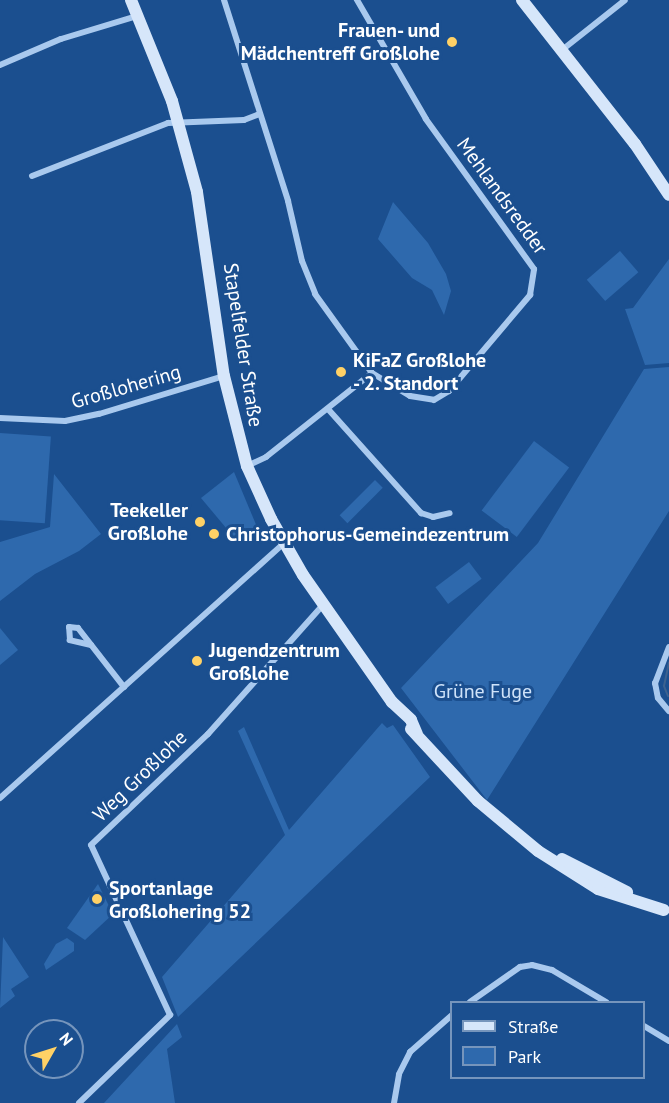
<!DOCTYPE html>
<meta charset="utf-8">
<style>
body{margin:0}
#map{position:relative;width:669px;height:1103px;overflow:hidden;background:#1b4f8f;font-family:"PT Sans",sans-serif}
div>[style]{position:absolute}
.green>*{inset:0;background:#2e69ad;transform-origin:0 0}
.stream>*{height:2px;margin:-1px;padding:0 1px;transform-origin:1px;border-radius:1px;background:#3c6290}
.street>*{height:6px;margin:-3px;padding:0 3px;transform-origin:3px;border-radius:3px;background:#a9c9ee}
.secondary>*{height:12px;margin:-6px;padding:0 6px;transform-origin:6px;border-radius:6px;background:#d6e6fa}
.dots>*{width:16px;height:16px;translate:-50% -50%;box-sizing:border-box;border:3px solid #1b4f8f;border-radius:50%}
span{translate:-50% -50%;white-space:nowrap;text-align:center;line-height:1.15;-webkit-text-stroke:6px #1b4f8f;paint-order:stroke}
.poi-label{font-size:20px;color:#fff;font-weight:700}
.right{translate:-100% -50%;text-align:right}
.left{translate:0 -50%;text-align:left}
.street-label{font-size:20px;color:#fff}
.park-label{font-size:20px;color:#cfe3fa}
.legend{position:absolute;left:450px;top:1001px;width:195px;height:78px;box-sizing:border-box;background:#1b4f8f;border:2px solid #7695bc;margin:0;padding:8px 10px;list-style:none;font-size:18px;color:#fff}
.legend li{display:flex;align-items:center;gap:12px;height:30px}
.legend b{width:30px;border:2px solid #7695bc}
.north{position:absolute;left:24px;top:1019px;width:60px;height:60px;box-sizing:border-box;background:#1b4f8f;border:2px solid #7695bc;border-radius:50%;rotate:51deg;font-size:16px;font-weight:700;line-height:24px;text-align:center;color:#fff}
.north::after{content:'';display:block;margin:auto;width:21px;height:27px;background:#ffd166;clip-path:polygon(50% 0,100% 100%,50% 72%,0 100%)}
</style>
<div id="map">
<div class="green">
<i style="clip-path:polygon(393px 202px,428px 243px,446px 274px,451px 291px,444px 315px,432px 290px,412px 278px,378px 239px)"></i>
<i style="left:620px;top:251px;width:28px;height:44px;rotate:49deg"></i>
<i style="clip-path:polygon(669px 259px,669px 363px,645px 365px,625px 309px,633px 308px)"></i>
<i style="clip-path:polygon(669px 367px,669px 511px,487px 800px,401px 688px,538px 543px,644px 369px)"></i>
<i style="left:0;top:433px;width:51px;height:87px;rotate:4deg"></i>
<i style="left:534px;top:441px;width:44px;height:87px;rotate:37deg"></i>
<i style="clip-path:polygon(234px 472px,257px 527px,237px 541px,201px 498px)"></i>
<i style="clip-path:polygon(54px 474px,101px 534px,79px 551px,35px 574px,0 601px,0 542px,50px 527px)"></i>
<i style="left:375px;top:480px;width:11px;height:50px;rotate:45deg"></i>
<i style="left:469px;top:562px;width:21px;height:42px;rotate:53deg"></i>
<i style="clip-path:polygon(0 628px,18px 650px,0 665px)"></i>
<i style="clip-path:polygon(382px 723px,387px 728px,393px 725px,430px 777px,178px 1017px,162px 977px,285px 835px,238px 731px,244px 727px,289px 830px)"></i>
<i style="clip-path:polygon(98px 884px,113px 914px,85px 940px,67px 928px)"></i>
<i style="clip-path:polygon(3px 937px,29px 977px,11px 989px,15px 996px,0 1008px)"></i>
<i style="clip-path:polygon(67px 938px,74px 943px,74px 951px,46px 970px,44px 964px,56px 944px)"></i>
<i style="clip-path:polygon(177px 1024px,182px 1037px,167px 1049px,175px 1103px,104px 1103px)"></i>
</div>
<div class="stream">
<i style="left:668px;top:696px;width:11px;rotate:-112deg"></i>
<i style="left:664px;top:686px;width:24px;rotate:-78deg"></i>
</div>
<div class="street">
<i style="left:224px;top:0;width:211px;rotate:72.3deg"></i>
<i style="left:288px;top:201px;width:62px;rotate:76.9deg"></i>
<i style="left:302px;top:261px;width:35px;rotate:68deg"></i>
<i style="left:315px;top:294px;width:97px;rotate:54.2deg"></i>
<i style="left:372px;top:373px;width:44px;rotate:31.2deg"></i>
<i style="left:410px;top:396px;width:24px;rotate:9deg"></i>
<i style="left:434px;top:400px;width:17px;rotate:-31deg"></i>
<i style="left:449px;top:391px;width:126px;rotate:-49.8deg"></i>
<i style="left:530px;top:295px;width:26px;rotate:-81deg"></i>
<i style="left:534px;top:269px;width:185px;rotate:-125.8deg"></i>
<i style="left:426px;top:119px;width:138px;rotate:-120.1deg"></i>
<i style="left:562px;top:50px;width:80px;rotate:-38.4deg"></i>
<i style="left:0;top:65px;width:66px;rotate:-23.1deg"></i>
<i style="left:61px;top:39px;width:79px;rotate:-16.8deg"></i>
<i style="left:32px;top:176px;width:146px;rotate:-21.3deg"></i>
<i style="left:168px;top:123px;width:76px;rotate:-2.3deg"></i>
<i style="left:244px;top:120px;width:17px;rotate:-21deg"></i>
<i style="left:328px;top:409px;width:140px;rotate:48.2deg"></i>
<i style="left:421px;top:513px;width:13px;rotate:18deg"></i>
<i style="left:433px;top:517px;width:17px;rotate:-13deg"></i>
<i style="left:0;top:418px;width:65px;rotate:2.6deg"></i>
<i style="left:65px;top:421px;width:35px;rotate:-12deg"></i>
<i style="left:99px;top:414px;width:131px;rotate:-16.9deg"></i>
<i style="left:247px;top:466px;width:21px;rotate:-25deg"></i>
<i style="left:266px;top:457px;width:135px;rotate:-38.4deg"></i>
<i style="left:91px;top:645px;width:22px;rotate:-167deg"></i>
<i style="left:70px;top:640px;width:13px;rotate:-94deg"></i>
<i style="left:69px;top:627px;width:9px;rotate:6deg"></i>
<i style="left:78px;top:628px;width:75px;rotate:52.1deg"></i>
<i style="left:669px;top:647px;width:39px;rotate:111deg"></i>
<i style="left:655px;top:683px;width:15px;rotate:79deg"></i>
<i style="left:658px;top:698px;width:17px;rotate:50deg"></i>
<i style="left:0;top:798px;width:382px;rotate:-41.9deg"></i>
<i style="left:470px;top:1002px;width:61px;rotate:-35deg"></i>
<i style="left:520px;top:967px;width:12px;rotate:-9deg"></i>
<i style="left:532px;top:965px;width:21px;rotate:14deg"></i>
<i style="left:552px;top:970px;width:63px;rotate:30.7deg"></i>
<i style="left:644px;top:1026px;width:29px;rotate:31deg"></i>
<i style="left:79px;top:1103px;width:127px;rotate:-44deg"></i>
<i style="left:170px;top:1015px;width:187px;rotate:-114.9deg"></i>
<i style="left:91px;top:845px;width:161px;rotate:-43.5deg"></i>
<i style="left:208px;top:734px;width:173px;rotate:-48.3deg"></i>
<i style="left:394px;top:1103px;width:29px;rotate:-80deg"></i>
<i style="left:399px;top:1074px;width:25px;rotate:-63deg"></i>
<i style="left:410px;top:1052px;width:56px;rotate:-41.4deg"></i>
</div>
<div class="secondary">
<i style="left:131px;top:0;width:109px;rotate:67.9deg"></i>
<i style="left:172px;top:101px;width:94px;rotate:74.6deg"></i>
<i style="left:197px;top:192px;width:186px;rotate:81.7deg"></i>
<i style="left:224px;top:376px;width:93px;rotate:75.7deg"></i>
<i style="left:247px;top:466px;width:58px;rotate:65.6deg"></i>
<i style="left:271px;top:519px;width:64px;rotate:60.3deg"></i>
<i style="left:303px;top:575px;width:155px;rotate:55deg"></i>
<i style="left:392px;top:702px;width:26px;rotate:43deg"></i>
<i style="left:411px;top:720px;width:15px;rotate:67deg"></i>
<i style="left:522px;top:0;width:183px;rotate:51.9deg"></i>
<i style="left:635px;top:144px;width:61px;rotate:56.3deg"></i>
<i style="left:411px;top:729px;width:98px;rotate:47.1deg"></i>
<i style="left:478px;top:801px;width:78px;rotate:39.8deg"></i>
<i style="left:538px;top:851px;width:71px;rotate:32.3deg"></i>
<i style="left:598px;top:889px;width:69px;rotate:17.7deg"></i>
<i style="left:562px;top:859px;width:73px;rotate:26.9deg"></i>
</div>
<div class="dots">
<i style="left:452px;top:42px;background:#ffd166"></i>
<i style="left:341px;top:372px;background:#ffd166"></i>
<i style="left:200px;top:522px;background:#ffd166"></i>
<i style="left:214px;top:534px;background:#ffd166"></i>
<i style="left:197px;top:661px;background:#ffd166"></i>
<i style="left:97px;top:899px;background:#ffd166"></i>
</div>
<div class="poi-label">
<span class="right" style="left:440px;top:42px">Frauen- und<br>Mädchentreff Großlohe</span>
<span class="left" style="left:353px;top:372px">KiFaZ Großlohe<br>- 2. Standort</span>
<span class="right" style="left:188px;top:522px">Teekeller<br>Großlohe</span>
<span class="left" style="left:226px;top:534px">Christophorus-Gemeindezentrum</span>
<span class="left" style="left:209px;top:662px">Jugendzentrum<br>Großlohe</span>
<span class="left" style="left:109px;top:900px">Sportanlage<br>Großlohering 52</span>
</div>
<div class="street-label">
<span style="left:502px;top:196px;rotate:54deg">Mehlandsredder</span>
<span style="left:243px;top:345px;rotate:81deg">Stapelfelder Straße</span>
<span style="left:126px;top:387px;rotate:-16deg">Großlohering</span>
<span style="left:140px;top:776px;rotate:-44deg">Weg Großlohe</span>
</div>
<div class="park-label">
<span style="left:483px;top:691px">Grüne Fuge</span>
</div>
<ul class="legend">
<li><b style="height:8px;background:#d6e6fa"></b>Straße</li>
<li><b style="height:16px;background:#2e69ad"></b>Park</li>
</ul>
<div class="north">N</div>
</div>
